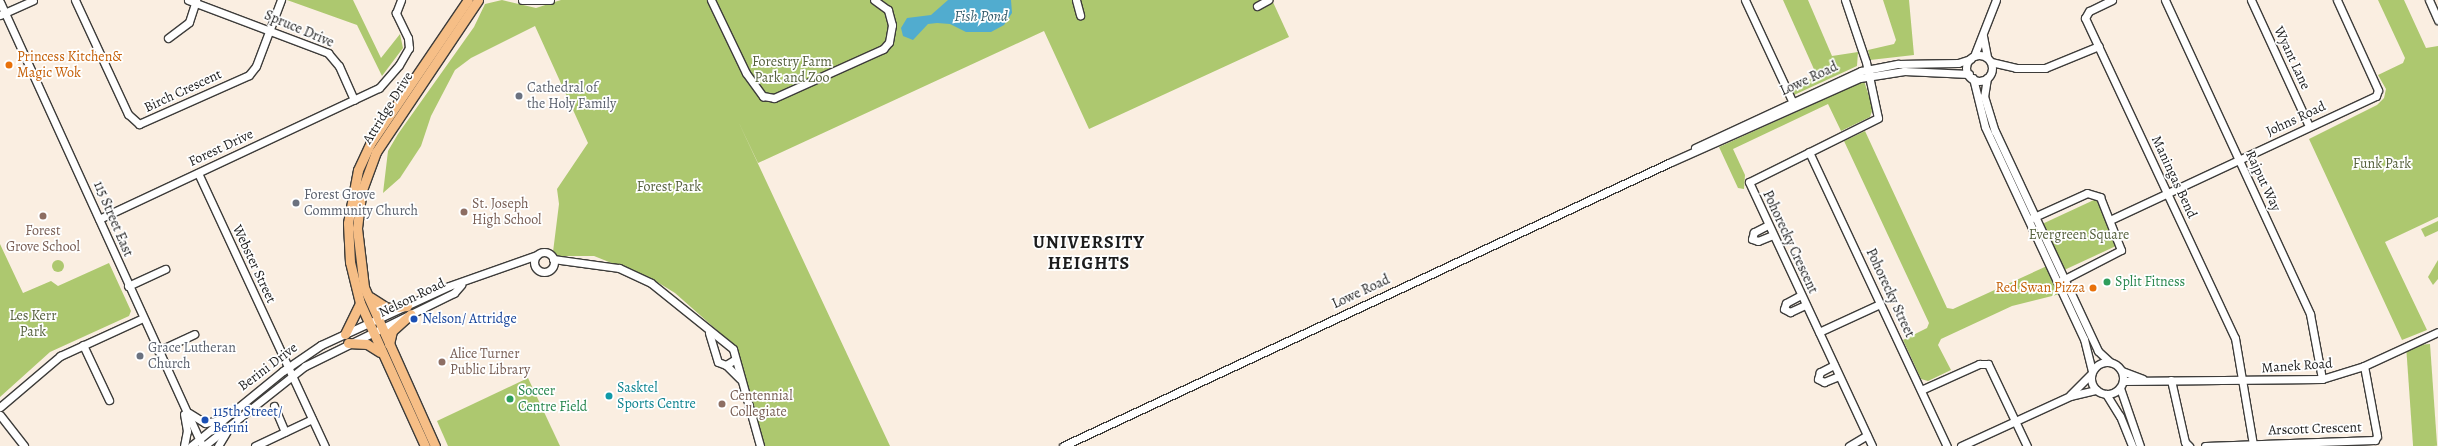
<!DOCTYPE html>
<style>
body{margin:0}
#map{position:relative;width:2438px;height:446px;overflow:hidden;background:#faeee1;font-family:Alegreya,serif}
div>[style]{position:absolute}
.green>*{inset:0;background:#adc86f;transform-origin:0 0}
.round{border-radius:50%}
.water>*{inset:0;background:#51accf}
.roads{filter:drop-shadow(1px 0 #3d3c3a) drop-shadow(-1px 0 #3d3c3a) drop-shadow(0 1px #3d3c3a) drop-shadow(0 -1px #3d3c3a)}
.minor>*{height:7px;margin:-3.5px;padding:0 3.5px;transform-origin:3.5px;border-radius:3.5px;background:#fff}
.minor>.ring{margin:-3.5px;padding:0;box-sizing:content-box;background:none;border:7px solid #fff;border-radius:50%}
.major>*{height:9px;margin:-4.5px;padding:0 4.5px;transform-origin:4.5px;border-radius:4.5px;background:#f6be86}
.dots>*{width:11px;height:11px;translate:-50% -50%;box-sizing:border-box;border:2px solid #fff;border-radius:50%}
span{translate:-50% -50%;white-space:nowrap;text-align:center;line-height:1.15;-webkit-text-stroke:3.5px #fff;paint-order:stroke}
.street-label{font-size:14px;color:#1c1c1c}
.food-label{font-size:14px;color:#c56008}
.left{translate:0 -50%;text-align:left}
.right{translate:-100% -50%;text-align:right}
.park-label{font-size:14px;color:#56613d}
.worship-label{font-size:14px;color:#5b616d}
.education-label{font-size:14px;color:#785e54}
.leisure-label{font-size:14px;color:#27864d}
.transit-label{font-size:14px;color:#164399}
.culture-label{font-size:14px;color:#0d838f}
.water-label{font-size:15px;color:#345d6d;font-style:italic}
.district-label{font-size:18px;color:#1c1c1c;font-weight:700;letter-spacing:1px}
</style>
<div id="map">
<div class="green">
<i style="clip-path:polygon(287px 0,353px 0,381px 58px,400px 34px,403px 48px,382px 76px,357px 25px)"></i>
<i style="clip-path:polygon(502px 0,536px 8px,561px 0,1272px 0,1289px 37px,1089px 129px,1044px 31px,758px 163px,738px 121px,890px 446px,765px 446px,736px 347px,675px 293px,654px 280px,594px 256px,558px 256px,553px 252px,559px 204px,557px 189px,588px 143px,535px 26px,471px 58px,455px 70px,431px 116px,421px 146px,400px 178px,383px 193px,388px 151px,398px 134px,474px 27px,485px 4px)"></i>
<i style="clip-path:polygon(1783px 0,1808px 0,1832px 56px,1858px 52px,1857px 66px,1794px 95px,1792px 88px,1817px 76px)"></i>
<i style="clip-path:polygon(1883px 0,1909px 0,1914px 55px,1870px 60px,1868px 50px,1894px 44px,1896px 40px)"></i>
<i style="clip-path:polygon(2378px 0,2404px 0,2426px 48px,2438px 46px,2438px 217px,2385px 242px,2427px 330px,2402px 340px,2309px 139px,2377px 105px,2384px 98px,2386px 89px,2378px 75px,2403px 63px,2405px 58px)"></i>
<i style="clip-path:polygon(1864px 81px,1873px 108px,1870px 117px,1841px 131px,1828px 104px,1733px 149px,1745px 175px,1744px 189px,1738px 188px,1719px 147px)"></i>
<i style="clip-path:polygon(1865px 131px,1947px 308px,1953px 309px,2047px 266px,2060px 294px,2012px 306px,1941px 339px,1938px 345px,1951px 370px,1928px 381px,1921px 379px,1903px 340px,1927px 328px,1929px 323px,1844px 141px)"></i>
<i style="left:2096px;top:199px;width:51px;height:60px;rotate:65deg"></i>
<i style="clip-path:polygon(2438px 221px,2438px 231px,2425px 237px,2421px 229px)"></i>
<i style="clip-path:polygon(0 244px,23px 293px,51px 281px,58px 286px,109px 263px,131px 311px,129px 316px,50px 352px,0 397px)"></i>
<i class="round" style="left:52px;top:260px;width:12px;height:12px"></i>
<i style="clip-path:polygon(2438px 260px,2438px 279px,2433px 285px,2428px 277px)"></i>
<i style="left:2430px;top:344px;width:102px;height:24px;rotate:86deg"></i>
<i style="clip-path:polygon(528px 378px,560px 446px,448px 446px,437px 421px)"></i>
</div>
<div class="water">
<i style="clip-path:polygon(948px 0,1011px 0,1012px 13px,1004px 25px,991px 32px,966px 32px,950px 24px,937px 23px,928px 24px,913px 40px,903px 36px,901px 28px,907px 18px,931px 15px)"></i>
</div>
<div class="roads">
<div class="minor">
<i style="left:75px;top:0;width:126px;rotate:65.1deg"></i>
<i style="left:128px;top:114px;width:15px;rotate:42deg"></i>
<i style="left:139px;top:124px;width:120px;rotate:-24deg"></i>
<i style="left:249px;top:75px;width:11px;rotate:-52deg"></i>
<i style="left:256px;top:66px;width:71px;rotate:-69.3deg"></i>
<i style="left:188px;top:0;width:150px;rotate:20.7deg"></i>
<i style="left:328px;top:53px;width:17px;rotate:50deg"></i>
<i style="left:339px;top:66px;width:37px;rotate:66deg"></i>
<i style="left:522px;top:0;width:28px"></i>
<i style="left:711px;top:0;width:81px;rotate:64.4deg"></i>
<i style="left:746px;top:73px;width:29px;rotate:54deg"></i>
<i style="left:763px;top:96px;width:11px;rotate:10deg"></i>
<i style="left:774px;top:98px;width:120px;rotate:-24.2deg"></i>
<i style="left:883px;top:49px;width:9px;rotate:-49deg"></i>
<i style="left:889px;top:42px;width:17px;rotate:-80deg"></i>
<i style="left:892px;top:25px;width:16px;rotate:-105deg"></i>
<i style="left:888px;top:10px;width:17px;rotate:-144deg"></i>
<i style="left:1076px;top:0;width:16px;rotate:75deg"></i>
<i style="left:1745px;top:0;width:116px;rotate:65deg"></i>
<i style="left:1845px;top:0;width:65px;rotate:71.3deg"></i>
<i style="left:1866px;top:62px;width:57px;rotate:77.9deg"></i>
<i style="left:1878px;top:118px;width:144px;rotate:153.6deg"></i>
<i style="left:1749px;top:182px;width:291px;rotate:65deg"></i>
<i style="left:2112px;top:0;width:25px;rotate:154deg"></i>
<i style="left:2089px;top:11px;width:8px;rotate:120deg"></i>
<i style="left:2085px;top:18px;width:353px;rotate:64.9deg"></i>
<i style="left:2235px;top:338px;width:108px;rotate:80.4deg"></i>
<i style="left:2165px;top:0;width:346px;rotate:65.2deg"></i>
<i style="left:2310px;top:314px;width:66px;rotate:79.5deg"></i>
<i style="left:2251px;top:0;width:139px;rotate:65.3deg"></i>
<i style="left:2429px;top:0;width:22px;rotate:66deg"></i>
<i style="left:0;top:2px;width:488px;rotate:65.5deg"></i>
<i style="left:1257px;top:6px;width:13px;rotate:-29deg"></i>
<i style="left:0;top:15px;width:36px;rotate:-24deg"></i>
<i style="left:1983px;top:36px;width:21px;rotate:79deg"></i>
<i style="left:168px;top:38px;width:26px;rotate:-37deg"></i>
<i style="left:189px;top:22px;width:23px;rotate:-72deg"></i>
<i class="ring" style="left:1966px;top:55px;width:19px;height:19px"></i>
<i style="left:1974px;top:56px;width:60px;rotate:-68.6deg"></i>
<i style="left:1991px;top:62px;width:26px;rotate:13deg"></i>
<i style="left:2016px;top:68px;width:29px"></i>
<i style="left:2045px;top:68px;width:58px;rotate:-22.2deg"></i>
<i style="left:1973px;top:78px;width:50px;rotate:76.2deg"></i>
<i style="left:1985px;top:127px;width:234px;rotate:65deg"></i>
<i style="left:2084px;top:339px;width:32px;rotate:76deg"></i>
<i style="left:1987px;top:78px;width:18px;rotate:99deg"></i>
<i style="left:1984px;top:96px;width:37px;rotate:73deg"></i>
<i style="left:1995px;top:131px;width:243px;rotate:64.9deg"></i>
<i style="left:2098px;top:351px;width:16px;rotate:43deg"></i>
<i style="left:1695px;top:148px;width:183px;rotate:-24.9deg"></i>
<i style="left:1861px;top:71px;width:38px;rotate:-11deg"></i>
<i style="left:1898px;top:64px;width:60px;rotate:-1deg"></i>
<i style="left:1958px;top:63px;width:13px;rotate:-18deg"></i>
<i style="left:1809px;top:152px;width:325px;rotate:64.9deg"></i>
<i style="left:198px;top:173px;width:301px;rotate:65.1deg"></i>
<i style="left:2032px;top:218px;width:60px;rotate:-24.4deg"></i>
<i style="left:2087px;top:193px;width:14px;rotate:17deg"></i>
<i style="left:2100px;top:197px;width:57px;rotate:68.4deg"></i>
<i style="left:2121px;top:250px;width:68px;rotate:152.7deg"></i>
<i style="left:99px;top:219px;width:309px;rotate:-25.1deg"></i>
<i style="left:379px;top:88px;width:30px;rotate:-49deg"></i>
<i style="left:399px;top:65px;width:20px;rotate:-60deg"></i>
<i style="left:409px;top:48px;width:10px;rotate:-96deg"></i>
<i style="left:408px;top:38px;width:28px;rotate:-116deg"></i>
<i style="left:396px;top:13px;width:14px;rotate:-69deg"></i>
<i style="left:2110px;top:220px;width:293px;rotate:-25deg"></i>
<i style="left:2376px;top:96px;width:6px;rotate:-72deg"></i>
<i style="left:2378px;top:90px;width:99px;rotate:-114.5deg"></i>
<i style="left:1768px;top:225px;width:16px;rotate:153deg"></i>
<i style="left:1754px;top:232px;width:7px;rotate:106deg"></i>
<i style="left:1752px;top:239px;width:6px;rotate:18deg"></i>
<i style="left:1758px;top:241px;width:16px;rotate:-22deg"></i>
<i class="ring" style="left:534px;top:252px;width:13px;height:13px"></i>
<i style="left:553px;top:259px;width:67px;rotate:7.8deg"></i>
<i style="left:619px;top:268px;width:35px;rotate:25deg"></i>
<i style="left:651px;top:283px;width:105px;rotate:38.8deg"></i>
<i style="left:733px;top:349px;width:101px;rotate:74.4deg"></i>
<i style="left:128px;top:286px;width:41px;rotate:-24.7deg"></i>
<i style="left:1801px;top:295px;width:17px;rotate:152deg"></i>
<i style="left:1786px;top:303px;width:6px;rotate:108deg"></i>
<i style="left:1784px;top:309px;width:7px;rotate:27deg"></i>
<i style="left:1790px;top:312px;width:17px;rotate:-25deg"></i>
<i style="left:1819px;top:332px;width:67px;rotate:-24.7deg"></i>
<i style="left:709px;top:333px;width:30px;rotate:73deg"></i>
<i style="left:718px;top:362px;width:9px;rotate:21deg"></i>
<i style="left:726px;top:365px;width:9px;rotate:-32deg"></i>
<i style="left:83px;top:345px;width:61px;rotate:64.7deg"></i>
<i style="left:158px;top:351px;width:40px;rotate:-25deg"></i>
<i class="ring" style="left:2091px;top:362px;width:25px;height:25px"></i>
<i style="left:726px;top:365px;width:20px;rotate:45deg"></i>
<i style="left:1834px;top:365px;width:16px;rotate:153deg"></i>
<i style="left:1820px;top:372px;width:7px;rotate:106deg"></i>
<i style="left:1818px;top:379px;width:7px;rotate:27deg"></i>
<i style="left:1824px;top:382px;width:16px;rotate:-22deg"></i>
<i style="left:2122px;top:371px;width:22px;rotate:21deg"></i>
<i style="left:2171px;top:380px;width:64px;rotate:77.3deg"></i>
<i style="left:2185px;top:442px;width:6px;rotate:45deg"></i>
<i style="left:2123px;top:381px;width:199px;rotate:-0.6deg"></i>
<i style="left:2322px;top:379px;width:44px;rotate:-17.2deg"></i>
<i style="left:2364px;top:366px;width:81px;rotate:-24.7deg"></i>
<i style="left:2120px;top:388px;width:61px;rotate:71deg"></i>
<i style="left:1921px;top:390px;width:64px;rotate:-24.1deg"></i>
<i style="left:1979px;top:364px;width:9px"></i>
<i style="left:1988px;top:364px;width:91px;rotate:64.6deg"></i>
<i style="left:2106px;top:394px;width:26px;rotate:58deg"></i>
<i style="left:2120px;top:416px;width:32px;rotate:68deg"></i>
<i style="left:2070px;top:395px;width:30px;rotate:-45deg"></i>
<i style="left:274px;top:406px;width:28px;rotate:67deg"></i>
<i style="left:0;top:407px;width:79px;rotate:-40.4deg"></i>
<i style="left:60px;top:356px;width:91px;rotate:-24.6deg"></i>
<i style="left:189px;top:413px;width:19px;rotate:32deg"></i>
<i style="left:205px;top:423px;width:14px;rotate:-12deg"></i>
<i style="left:0;top:415px;width:39px;rotate:52deg"></i>
<i style="left:184px;top:446px;width:15px;rotate:-79deg"></i>
<i style="left:187px;top:431px;width:17px;rotate:-100deg"></i>
<i style="left:191px;top:446px;width:119px;rotate:-39.2deg"></i>
<i style="left:283px;top:371px;width:46px;rotate:-34.4deg"></i>
<i style="left:321px;top:345px;width:141px;rotate:-24.7deg"></i>
<i style="left:449px;top:286px;width:93px;rotate:-19.4deg"></i>
<i style="left:204px;top:446px;width:129px;rotate:-38.4deg"></i>
<i style="left:305px;top:366px;width:166px;rotate:-26.1deg"></i>
<i style="left:454px;top:293px;width:11px;rotate:-49deg"></i>
<i style="left:218px;top:446px;width:17px;rotate:-59deg"></i>
<i style="left:255px;top:446px;width:63px;rotate:-25.3deg"></i>
<i style="left:1063px;top:446px;width:671px;rotate:-25.04deg"></i>
<i style="left:1671px;top:162px;width:207px;rotate:-24deg"></i>
<i style="left:1860px;top:78px;width:45px;rotate:-9deg"></i>
<i style="left:1904px;top:71px;width:65px;rotate:2.6deg"></i>
<i style="left:1849px;top:446px;width:21px;rotate:-31deg"></i>
<i style="left:1961px;top:446px;width:120px;rotate:-24.6deg"></i>
<i style="left:2070px;top:396px;width:27px;rotate:-13deg"></i>
<i style="left:2205px;top:446px;width:170px;rotate:-2deg"></i>
<i style="left:2375px;top:440px;width:4px;rotate:-63deg"></i>
<i style="left:2377px;top:436px;width:71px;rotate:-100.5deg"></i>
</div>
<div class="major">
<i style="left:370px;top:297px;width:20px;rotate:33deg"></i>
<i style="left:387px;top:308px;width:20px;rotate:-6deg"></i>
<i style="left:345px;top:334px;width:34px;rotate:-64deg"></i>
<i style="left:348px;top:343px;width:19px;rotate:3deg"></i>
<i style="left:367px;top:344px;width:15px;rotate:32deg"></i>
<i style="left:389px;top:344px;width:13px;rotate:-77deg"></i>
<i style="left:392px;top:331px;width:25px;rotate:-42deg"></i>
<i style="left:425px;top:446px;width:157px;rotate:-114.4deg"></i>
<i style="left:360px;top:303px;width:42px;rotate:-103.7deg"></i>
<i style="left:350px;top:262px;width:39px;rotate:-93deg"></i>
<i style="left:348px;top:223px;width:54px;rotate:-79.3deg"></i>
<i style="left:358px;top:170px;width:29px;rotate:-65deg"></i>
<i style="left:370px;top:144px;width:174px;rotate:-55.8deg"></i>
<i style="left:435px;top:446px;width:174px;rotate:-114.1deg"></i>
<i style="left:364px;top:287px;width:59px;rotate:-96.8deg"></i>
<i style="left:357px;top:228px;width:38px;rotate:-83deg"></i>
<i style="left:362px;top:190px;width:40px;rotate:-69.8deg"></i>
<i style="left:376px;top:152px;width:183px;rotate:-56.1deg"></i>
</div>
</div>
<div class="dots">
<i style="left:9px;top:65px;background:#e8710a"></i>
<i style="left:519px;top:96px;background:#6b7280"></i>
<i style="left:296px;top:203px;background:#6b7280"></i>
<i style="left:464px;top:212px;background:#8d6e63"></i>
<i style="left:43px;top:216px;background:#8d6e63"></i>
<i style="left:2107px;top:282px;background:#2e9e5b"></i>
<i style="left:2093px;top:288px;background:#e8710a"></i>
<i style="left:414px;top:319px;background:#1a4fb4"></i>
<i style="left:140px;top:356px;background:#6b7280"></i>
<i style="left:442px;top:362px;background:#8d6e63"></i>
<i style="left:609px;top:396px;background:#0f9aa8"></i>
<i style="left:510px;top:399px;background:#2e9e5b"></i>
<i style="left:722px;top:404px;background:#8d6e63"></i>
<i style="left:205px;top:420px;background:#1a4fb4"></i>
</div>
<div class="street-label">
<span style="left:299px;top:29px;rotate:23deg">Spruce Drive</span>
<span style="left:2292px;top:58px;rotate:65deg">Wyant Lane</span>
<span style="left:1809px;top:79px;rotate:-25deg">Lowe Road</span>
<span style="left:183px;top:91px;rotate:-25deg">Birch Crescent</span>
<span style="left:388px;top:108px;rotate:-58deg">Attridge Drive</span>
<span style="left:2296px;top:119px;rotate:-25deg">Johns Road</span>
<span style="left:221px;top:148px;rotate:-25deg">Forest Drive</span>
<span style="left:2174px;top:177px;rotate:65deg">Maningas Bend</span>
<span style="left:2263px;top:181px;rotate:65deg">Rajput Way</span>
<span style="left:113px;top:219px;rotate:67deg">115 Street East</span>
<span style="left:1790px;top:242px;rotate:65deg">Pohorecky Crescent</span>
<span style="left:254px;top:264px;rotate:65deg">Webster Street</span>
<span style="left:1361px;top:292px;rotate:-25deg">Lowe Road</span>
<span style="left:1890px;top:293px;rotate:65deg">Pohorecky Street</span>
<span style="left:412px;top:298px;rotate:-26deg">Nelson Road</span>
<span style="left:2297px;top:366px;rotate:-4deg">Manek Road</span>
<span style="left:268px;top:367px;rotate:-37deg">Berini Drive</span>
<span style="left:2315px;top:429px;rotate:-2deg">Arscott Crescent</span>
</div>
<div class="food-label">
<span class="left" style="left:17px;top:65px">Princess Kitchen&amp;<br>Magic Wok</span>
<span class="right" style="left:2085px;top:288px">Red Swan Pizza</span>
</div>
<div class="park-label">
<span style="left:792px;top:70px">Forestry Farm<br>Park and Zoo</span>
<span style="left:2382px;top:164px">Funk Park</span>
<span style="left:669px;top:187px">Forest Park</span>
<span style="left:2079px;top:235px">Evergreen Square</span>
<span style="left:33px;top:324px">Les Kerr<br>Park</span>
</div>
<div class="worship-label">
<span class="left" style="left:527px;top:96px">Cathedral of<br>the Holy Family</span>
<span class="left" style="left:304px;top:203px">Forest Grove<br>Community Church</span>
<span class="left" style="left:148px;top:356px">Grace Lutheran<br>Church</span>
</div>
<div class="education-label">
<span class="left" style="left:472px;top:212px">St. Joseph<br>High School</span>
<span style="left:43px;top:239px">Forest<br>Grove School</span>
<span class="left" style="left:450px;top:362px">Alice Turner<br>Public Library</span>
<span class="left" style="left:730px;top:404px">Centennial<br>Collegiate</span>
</div>
<div class="leisure-label">
<span class="left" style="left:2115px;top:282px">Split Fitness</span>
<span class="left" style="left:518px;top:399px">Soccer<br>Centre Field</span>
</div>
<div class="transit-label">
<span class="left" style="left:422px;top:319px">Nelson/ Attridge</span>
<span class="left" style="left:213px;top:420px">115th Street/<br>Berini</span>
</div>
<div class="culture-label">
<span class="left" style="left:617px;top:396px">Sasktel<br>Sports Centre</span>
</div>
<div class="water-label">
<span style="left:981px;top:17px">Fish Pond</span>
</div>
<div class="district-label">
<span style="left:1089px;top:253px">UNIVERSITY<br>HEIGHTS</span>
</div>
</div>
